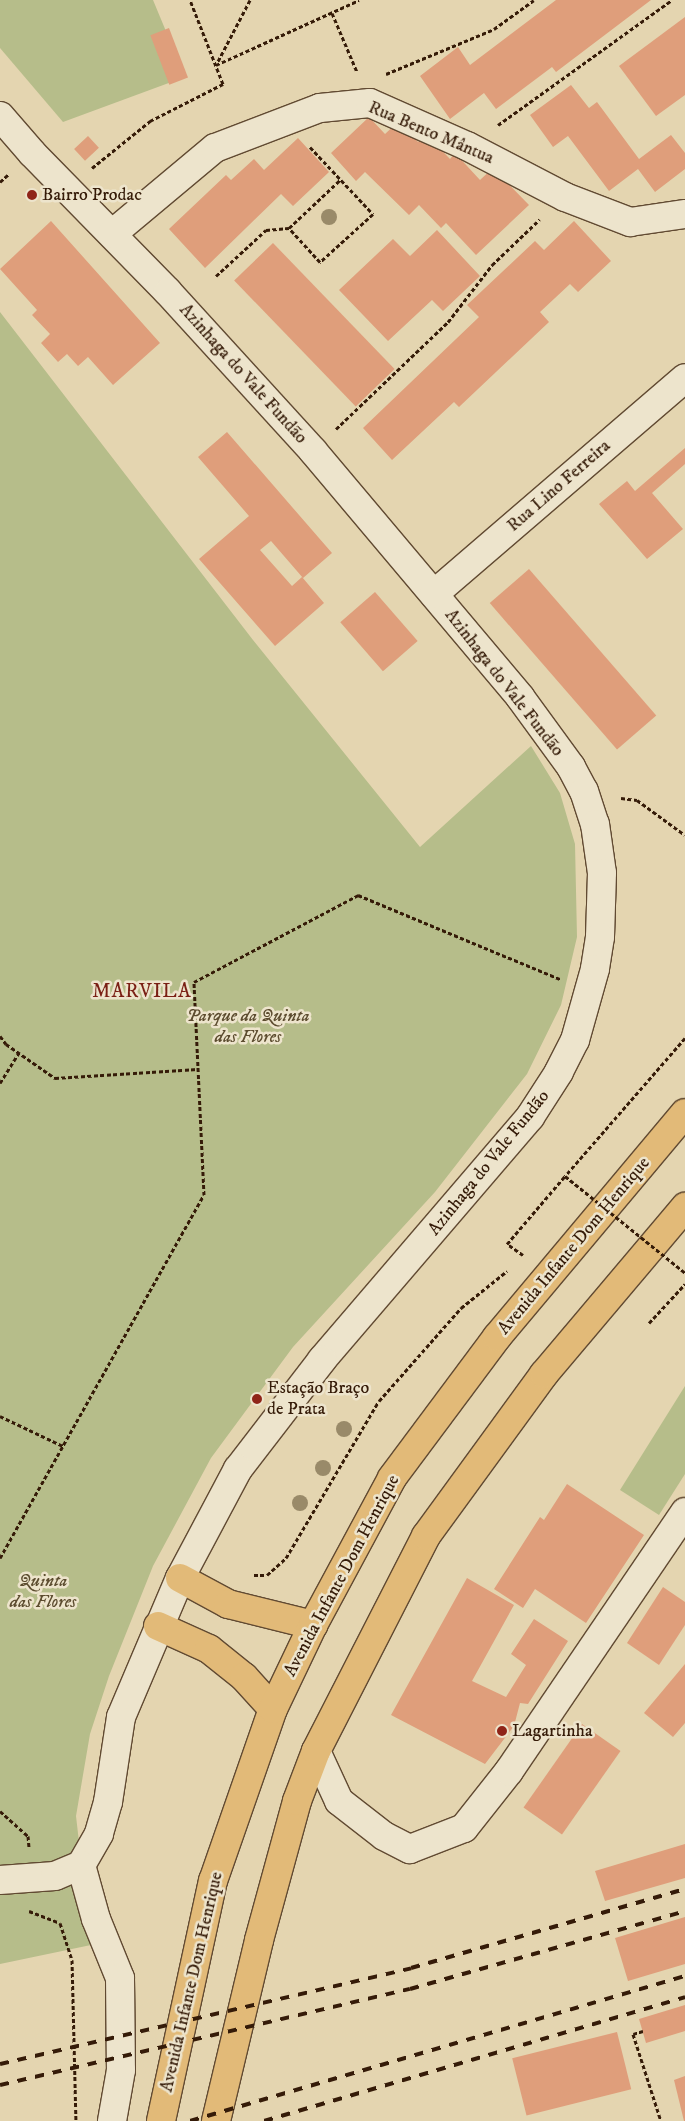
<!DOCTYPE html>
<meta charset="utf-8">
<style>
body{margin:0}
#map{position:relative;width:685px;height:2121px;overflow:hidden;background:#e4d5b0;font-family:"IM FELL DW Pica",serif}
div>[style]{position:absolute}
.green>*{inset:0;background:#b6bd8a}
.building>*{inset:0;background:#df9e7b;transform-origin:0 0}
.path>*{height:3px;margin-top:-1.5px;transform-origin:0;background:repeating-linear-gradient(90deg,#351b08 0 4px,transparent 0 6.5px)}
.roads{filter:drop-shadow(1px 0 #614a32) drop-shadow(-1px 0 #614a32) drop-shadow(0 1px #614a32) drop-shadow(0 -1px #614a32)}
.minor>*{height:28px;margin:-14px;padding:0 14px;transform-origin:14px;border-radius:14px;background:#ede4cc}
.primary>*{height:28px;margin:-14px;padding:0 14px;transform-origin:14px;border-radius:14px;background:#e2ba78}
.rail>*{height:4px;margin-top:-2px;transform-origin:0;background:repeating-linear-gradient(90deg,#351b08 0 9px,transparent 0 18px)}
.path-bridge>*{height:3px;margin-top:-1.5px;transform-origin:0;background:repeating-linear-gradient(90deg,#351b08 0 4px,transparent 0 6.5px)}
.trees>*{width:16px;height:16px;margin:-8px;border-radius:50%;background:#998a69}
.dots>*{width:14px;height:14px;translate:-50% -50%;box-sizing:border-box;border:2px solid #ede4cc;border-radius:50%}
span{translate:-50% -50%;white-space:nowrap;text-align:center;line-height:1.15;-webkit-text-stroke:5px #ede4cc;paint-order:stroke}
.street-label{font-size:18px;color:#351b08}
.poi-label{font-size:18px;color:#351b08}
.left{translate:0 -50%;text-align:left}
.park-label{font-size:18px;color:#5c4c2f;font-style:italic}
.quarter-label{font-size:20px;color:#7a1f14;letter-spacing:1px}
</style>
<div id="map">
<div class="green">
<i style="clip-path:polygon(0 0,153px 0,185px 77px,63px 122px,0 48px)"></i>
<i style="clip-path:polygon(0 312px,253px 640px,420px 847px,531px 746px,560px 793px,575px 844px,577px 937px,561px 1005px,527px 1074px,435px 1192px,293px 1347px,211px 1458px,153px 1566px,109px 1676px,90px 1734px,76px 1816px,91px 1945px,0 1964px)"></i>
<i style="clip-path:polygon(685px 1386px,685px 1474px,659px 1515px,620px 1490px)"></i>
</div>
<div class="building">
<i style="clip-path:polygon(556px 0,651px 0,556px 72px,552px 67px,496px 109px,484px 93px,450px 119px,420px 76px,458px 47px,470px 65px)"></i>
<i style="clip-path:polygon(685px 17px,685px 95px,656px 116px,619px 66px)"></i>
<i style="left:169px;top:28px;width:53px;height:20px;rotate:69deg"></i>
<i style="clip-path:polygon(571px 85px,589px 108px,597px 102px,639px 159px,671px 135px,685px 153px,685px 169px,655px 192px,638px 169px,609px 191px,568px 136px,553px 147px,530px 115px)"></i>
<i style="clip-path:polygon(369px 117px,385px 134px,399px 121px,418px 142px,426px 134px,450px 159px,455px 153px,480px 180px,493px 168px,529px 205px,476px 255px,446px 223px,441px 228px,419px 205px,409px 215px,365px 172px,356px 181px,331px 153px)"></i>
<i style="left:88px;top:136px;width:16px;height:19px;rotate:47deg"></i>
<i style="clip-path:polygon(298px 138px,329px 172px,293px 206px,281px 194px,205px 268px,169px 229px,226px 175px,231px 180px,254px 159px,264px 170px)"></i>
<i style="clip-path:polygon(51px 221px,160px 343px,113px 385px,88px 357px,78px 366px,67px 354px,58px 362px,41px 343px,50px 334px,32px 315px,37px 310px,0 269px)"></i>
<i style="clip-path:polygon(574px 221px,611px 261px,578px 292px,570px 284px,540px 312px,549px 322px,459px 407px,454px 402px,392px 460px,363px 428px,479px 317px,467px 305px,535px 241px,544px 250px)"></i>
<i style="clip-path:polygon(437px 230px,480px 276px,443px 311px,432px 300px,388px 341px,339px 290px,393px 239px,410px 256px)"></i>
<i style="left:273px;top:243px;width:175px;height:54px;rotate:46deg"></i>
<i style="clip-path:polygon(227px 432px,332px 553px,303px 578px,271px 541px,260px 550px,292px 586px,302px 577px,324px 603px,275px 646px,199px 559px,249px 516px,198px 457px)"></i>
<i style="clip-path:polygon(685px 448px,685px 464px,652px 493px,683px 529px,647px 559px,599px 504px,627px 481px,635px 491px)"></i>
<i style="left:529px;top:569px;width:194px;height:52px;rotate:49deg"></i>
<i style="left:375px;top:592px;width:65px;height:46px;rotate:49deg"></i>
<i style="clip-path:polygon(567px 1484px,644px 1535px,586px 1623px,535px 1589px,523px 1608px,494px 1589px,540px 1517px,544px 1520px)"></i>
<i style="clip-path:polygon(467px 1578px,514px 1605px,472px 1681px,506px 1697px,526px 1665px,511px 1654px,534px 1619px,568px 1641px,528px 1704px,520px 1703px,514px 1726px,485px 1764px,391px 1715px)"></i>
<i style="clip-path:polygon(663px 1587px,685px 1602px,685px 1625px,659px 1665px,627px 1643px)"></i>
<i style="clip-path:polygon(685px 1664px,685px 1723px,673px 1737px,644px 1713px)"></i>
<i style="left:582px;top:1724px;width:47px;height:102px;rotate:35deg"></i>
<i style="clip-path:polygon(685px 1844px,685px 1878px,605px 1901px,595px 1871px)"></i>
<i style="clip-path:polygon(685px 1917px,685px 1964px,628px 1981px,615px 1938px)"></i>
<i style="clip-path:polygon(685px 2005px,685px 2031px,646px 2043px,639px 2019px)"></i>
<i style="left:617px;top:2032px;width:59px;height:108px;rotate:76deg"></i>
<i style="clip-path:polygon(685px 2076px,685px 2121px,684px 2121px,674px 2080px)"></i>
</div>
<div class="path">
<i style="left:250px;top:0;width:73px;rotate:117.6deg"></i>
<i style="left:216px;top:65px;width:157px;rotate:-24.4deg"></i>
<i style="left:332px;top:13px;width:64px;rotate:67deg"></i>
<i style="left:386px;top:74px;width:117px;rotate:-22.6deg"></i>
<i style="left:494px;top:29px;width:49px;rotate:-35.9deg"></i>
<i style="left:498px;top:125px;width:214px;rotate:-35.7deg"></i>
<i style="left:310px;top:147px;width:92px;rotate:46.8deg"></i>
<i style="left:373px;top:214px;width:72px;rotate:137.8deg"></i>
<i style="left:320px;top:262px;width:46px;rotate:-132.4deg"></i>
<i style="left:289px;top:228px;width:71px;rotate:-43.3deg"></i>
<i style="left:92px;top:168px;width:75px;rotate:-39deg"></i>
<i style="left:150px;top:121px;width:82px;rotate:-26.9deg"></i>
<i style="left:223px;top:84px;width:90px;rotate:-111.4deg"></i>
<i style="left:0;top:182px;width:12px;rotate:-42deg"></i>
<i style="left:216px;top:276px;width:68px;rotate:-42.6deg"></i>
<i style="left:266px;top:230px;width:23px;rotate:-5deg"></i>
<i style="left:336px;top:429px;width:155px;rotate:-43.7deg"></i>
<i style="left:448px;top:322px;width:72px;rotate:-52.3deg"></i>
<i style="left:492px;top:265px;width:66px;rotate:-43.8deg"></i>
<i style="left:621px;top:798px;width:16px;rotate:7deg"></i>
<i style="left:637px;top:800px;width:59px;rotate:36.1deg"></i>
<i style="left:0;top:1036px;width:10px;rotate:53deg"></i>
<i style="left:6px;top:1044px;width:60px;rotate:34.8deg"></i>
<i style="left:55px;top:1078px;width:143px;rotate:-3.6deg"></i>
<i style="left:0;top:1083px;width:36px;rotate:-58deg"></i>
<i style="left:523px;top:1255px;width:19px;rotate:-145deg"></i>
<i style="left:507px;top:1244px;width:89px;rotate:-49.5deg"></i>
<i style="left:649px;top:1323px;width:53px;rotate:-47.3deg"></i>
<i style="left:0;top:1416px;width:70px;rotate:25.5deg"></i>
<i style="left:0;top:1558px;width:416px;rotate:-60.7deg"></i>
<i style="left:204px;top:1195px;width:213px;rotate:-92.7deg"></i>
<i style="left:194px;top:982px;width:186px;rotate:-27.9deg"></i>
<i style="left:358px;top:895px;width:219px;rotate:22.6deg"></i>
<i style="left:254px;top:1575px;width:13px"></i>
<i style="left:267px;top:1575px;width:25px;rotate:-42deg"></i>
<i style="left:286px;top:1558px;width:182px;rotate:-59.4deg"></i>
<i style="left:379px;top:1401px;width:124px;rotate:-48.6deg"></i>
<i style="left:461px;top:1308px;width:59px;rotate:-38.8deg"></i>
<i style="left:0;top:1811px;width:38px;rotate:42deg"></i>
<i style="left:28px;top:1836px;width:11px;rotate:85deg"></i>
<i style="left:29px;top:1911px;width:33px;rotate:21deg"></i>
<i style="left:60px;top:1923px;width:39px;rotate:72deg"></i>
<i style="left:72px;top:1960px;width:161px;rotate:88.6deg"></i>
<i style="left:643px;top:2031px;width:10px;rotate:163deg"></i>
<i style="left:633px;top:2034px;width:91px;rotate:72.2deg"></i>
</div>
<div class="roads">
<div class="minor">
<i style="left:0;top:116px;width:49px;rotate:49.1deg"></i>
<i style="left:32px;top:153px;width:194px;rotate:45.6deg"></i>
<i style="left:168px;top:292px;width:215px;rotate:47.6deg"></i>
<i style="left:313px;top:451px;width:322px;rotate:49.9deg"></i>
<i style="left:520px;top:697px;width:87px;rotate:53.9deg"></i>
<i style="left:571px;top:767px;width:27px;rotate:62deg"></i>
<i style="left:584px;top:791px;width:35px;rotate:72deg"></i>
<i style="left:595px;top:824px;width:49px;rotate:81.9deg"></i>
<i style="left:602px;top:873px;width:64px;rotate:91.8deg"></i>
<i style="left:600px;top:937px;width:32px;rotate:99deg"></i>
<i style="left:595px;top:969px;width:74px;rotate:105.7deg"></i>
<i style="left:575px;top:1040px;width:36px;rotate:117deg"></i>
<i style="left:559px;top:1072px;width:54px;rotate:122.8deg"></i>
<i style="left:530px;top:1117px;width:320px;rotate:130.6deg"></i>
<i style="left:322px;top:1360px;width:138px;rotate:127.6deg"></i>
<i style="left:238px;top:1469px;width:123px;rotate:118deg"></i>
<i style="left:180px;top:1578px;width:151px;rotate:113deg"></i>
<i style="left:121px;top:1717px;width:86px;rotate:98.7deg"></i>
<i style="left:108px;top:1802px;width:33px;rotate:106deg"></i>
<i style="left:99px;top:1834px;width:36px;rotate:120deg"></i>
<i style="left:81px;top:1865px;width:56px;rotate:74.5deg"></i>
<i style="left:96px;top:1919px;width:64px;rotate:67.9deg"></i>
<i style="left:120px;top:1978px;width:92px;rotate:89.4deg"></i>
<i style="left:121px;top:2070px;width:52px;rotate:100deg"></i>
<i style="left:112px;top:234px;width:134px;rotate:-39.9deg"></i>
<i style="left:215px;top:148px;width:112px;rotate:-20.9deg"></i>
<i style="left:320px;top:108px;width:50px;rotate:-5.7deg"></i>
<i style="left:370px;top:103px;width:106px;rotate:23.9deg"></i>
<i style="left:467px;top:146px;width:110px;rotate:27.5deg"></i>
<i style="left:565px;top:197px;width:70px;rotate:21deg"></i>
<i style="left:630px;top:222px;width:56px;rotate:-8.3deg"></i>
<i style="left:434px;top:594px;width:331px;rotate:-40.7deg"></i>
<i style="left:316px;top:1751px;width:55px;rotate:65.3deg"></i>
<i style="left:339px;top:1801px;width:57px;rotate:37.9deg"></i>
<i style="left:384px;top:1836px;width:29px;rotate:27deg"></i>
<i style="left:410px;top:1849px;width:58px;rotate:-21.3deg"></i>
<i style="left:464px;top:1828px;width:73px;rotate:-51.7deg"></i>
<i style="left:509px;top:1771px;width:313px;rotate:-55.8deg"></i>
<i style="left:0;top:1880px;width:55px;rotate:-4.2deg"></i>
<i style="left:55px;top:1876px;width:28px;rotate:-23deg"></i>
</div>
<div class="primary">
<i style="left:180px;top:1578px;width:55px;rotate:28.4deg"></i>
<i style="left:228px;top:1604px;width:88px;rotate:13.9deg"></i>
<i style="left:158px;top:1626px;width:56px;rotate:24.3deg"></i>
<i style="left:209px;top:1649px;width:45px;rotate:38.7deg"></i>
<i style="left:244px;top:1677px;width:43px;rotate:47.8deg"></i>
<i style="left:161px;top:2121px;width:246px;rotate:-77.8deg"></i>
<i style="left:213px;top:1881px;width:182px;rotate:-70.8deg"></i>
<i style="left:273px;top:1709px;width:93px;rotate:-64.5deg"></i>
<i style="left:313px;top:1625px;width:167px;rotate:-61.7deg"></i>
<i style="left:392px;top:1478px;width:176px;rotate:-53.3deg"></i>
<i style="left:497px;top:1337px;width:292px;rotate:-50deg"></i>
<i style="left:216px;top:2121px;width:186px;rotate:-76.6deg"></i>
<i style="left:259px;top:1940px;width:144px;rotate:-74.7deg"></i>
<i style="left:297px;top:1801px;width:53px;rotate:-69.2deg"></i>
<i style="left:316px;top:1751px;width:242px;rotate:-62.9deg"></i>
<i style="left:426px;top:1536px;width:200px;rotate:-53.9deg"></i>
<i style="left:544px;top:1374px;width:219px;rotate:-49.8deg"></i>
</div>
</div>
<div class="rail">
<i style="left:0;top:2064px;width:422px;rotate:-13.1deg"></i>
<i style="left:411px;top:1968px;width:285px;rotate:-16.1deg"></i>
<i style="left:0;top:2085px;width:421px;rotate:-13.2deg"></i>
<i style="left:410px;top:1989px;width:286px;rotate:-15.8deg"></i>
<i style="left:190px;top:2121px;width:516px;rotate:-16.33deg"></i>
<i style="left:264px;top:2121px;width:439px;rotate:-16.4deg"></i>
</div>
<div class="path-bridge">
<i style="left:685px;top:1038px;width:183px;rotate:131deg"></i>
<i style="left:565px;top:1176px;width:154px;rotate:38.9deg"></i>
</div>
<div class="trees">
<i style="left:329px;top:217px"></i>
<i style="left:344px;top:1429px"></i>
<i style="left:323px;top:1468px"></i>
<i style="left:300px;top:1503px"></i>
</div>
<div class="dots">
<i style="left:32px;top:195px;background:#8f2418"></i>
<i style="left:257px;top:1399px;background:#8f2418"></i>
<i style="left:502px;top:1731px;background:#8f2418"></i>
</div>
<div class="street-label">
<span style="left:431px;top:133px;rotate:23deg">Rua Bento Mântua</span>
<span style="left:243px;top:374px;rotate:48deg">Azinhaga do Vale Fundão</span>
<span style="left:559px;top:486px;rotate:-41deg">Rua Lino Ferreira</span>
<span style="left:504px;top:683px;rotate:52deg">Azinhaga do Vale Fundão</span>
<span style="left:489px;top:1163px;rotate:-51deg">Azinhaga do Vale Fundão</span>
<span style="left:574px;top:1246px;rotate:-50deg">Avenida Infante Dom Henrique</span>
<span style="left:342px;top:1576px;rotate:-62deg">Avenida Infante Dom Henrique</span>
<span style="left:192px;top:1982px;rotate:-77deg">Avenida Infante Dom Henrique</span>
</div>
<div class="poi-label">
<span class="left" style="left:42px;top:195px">Bairro Prodac</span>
<span class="left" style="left:267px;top:1399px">Estação Braço<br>de Prata</span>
<span class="left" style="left:512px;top:1731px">Lagartinha</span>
</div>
<div class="park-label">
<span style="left:248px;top:1027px">Parque da Quinta<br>das Flores</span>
<span style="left:43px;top:1592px">Quinta<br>das Flores</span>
</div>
<div class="quarter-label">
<span style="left:142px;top:991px">MARVILA</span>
</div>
</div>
